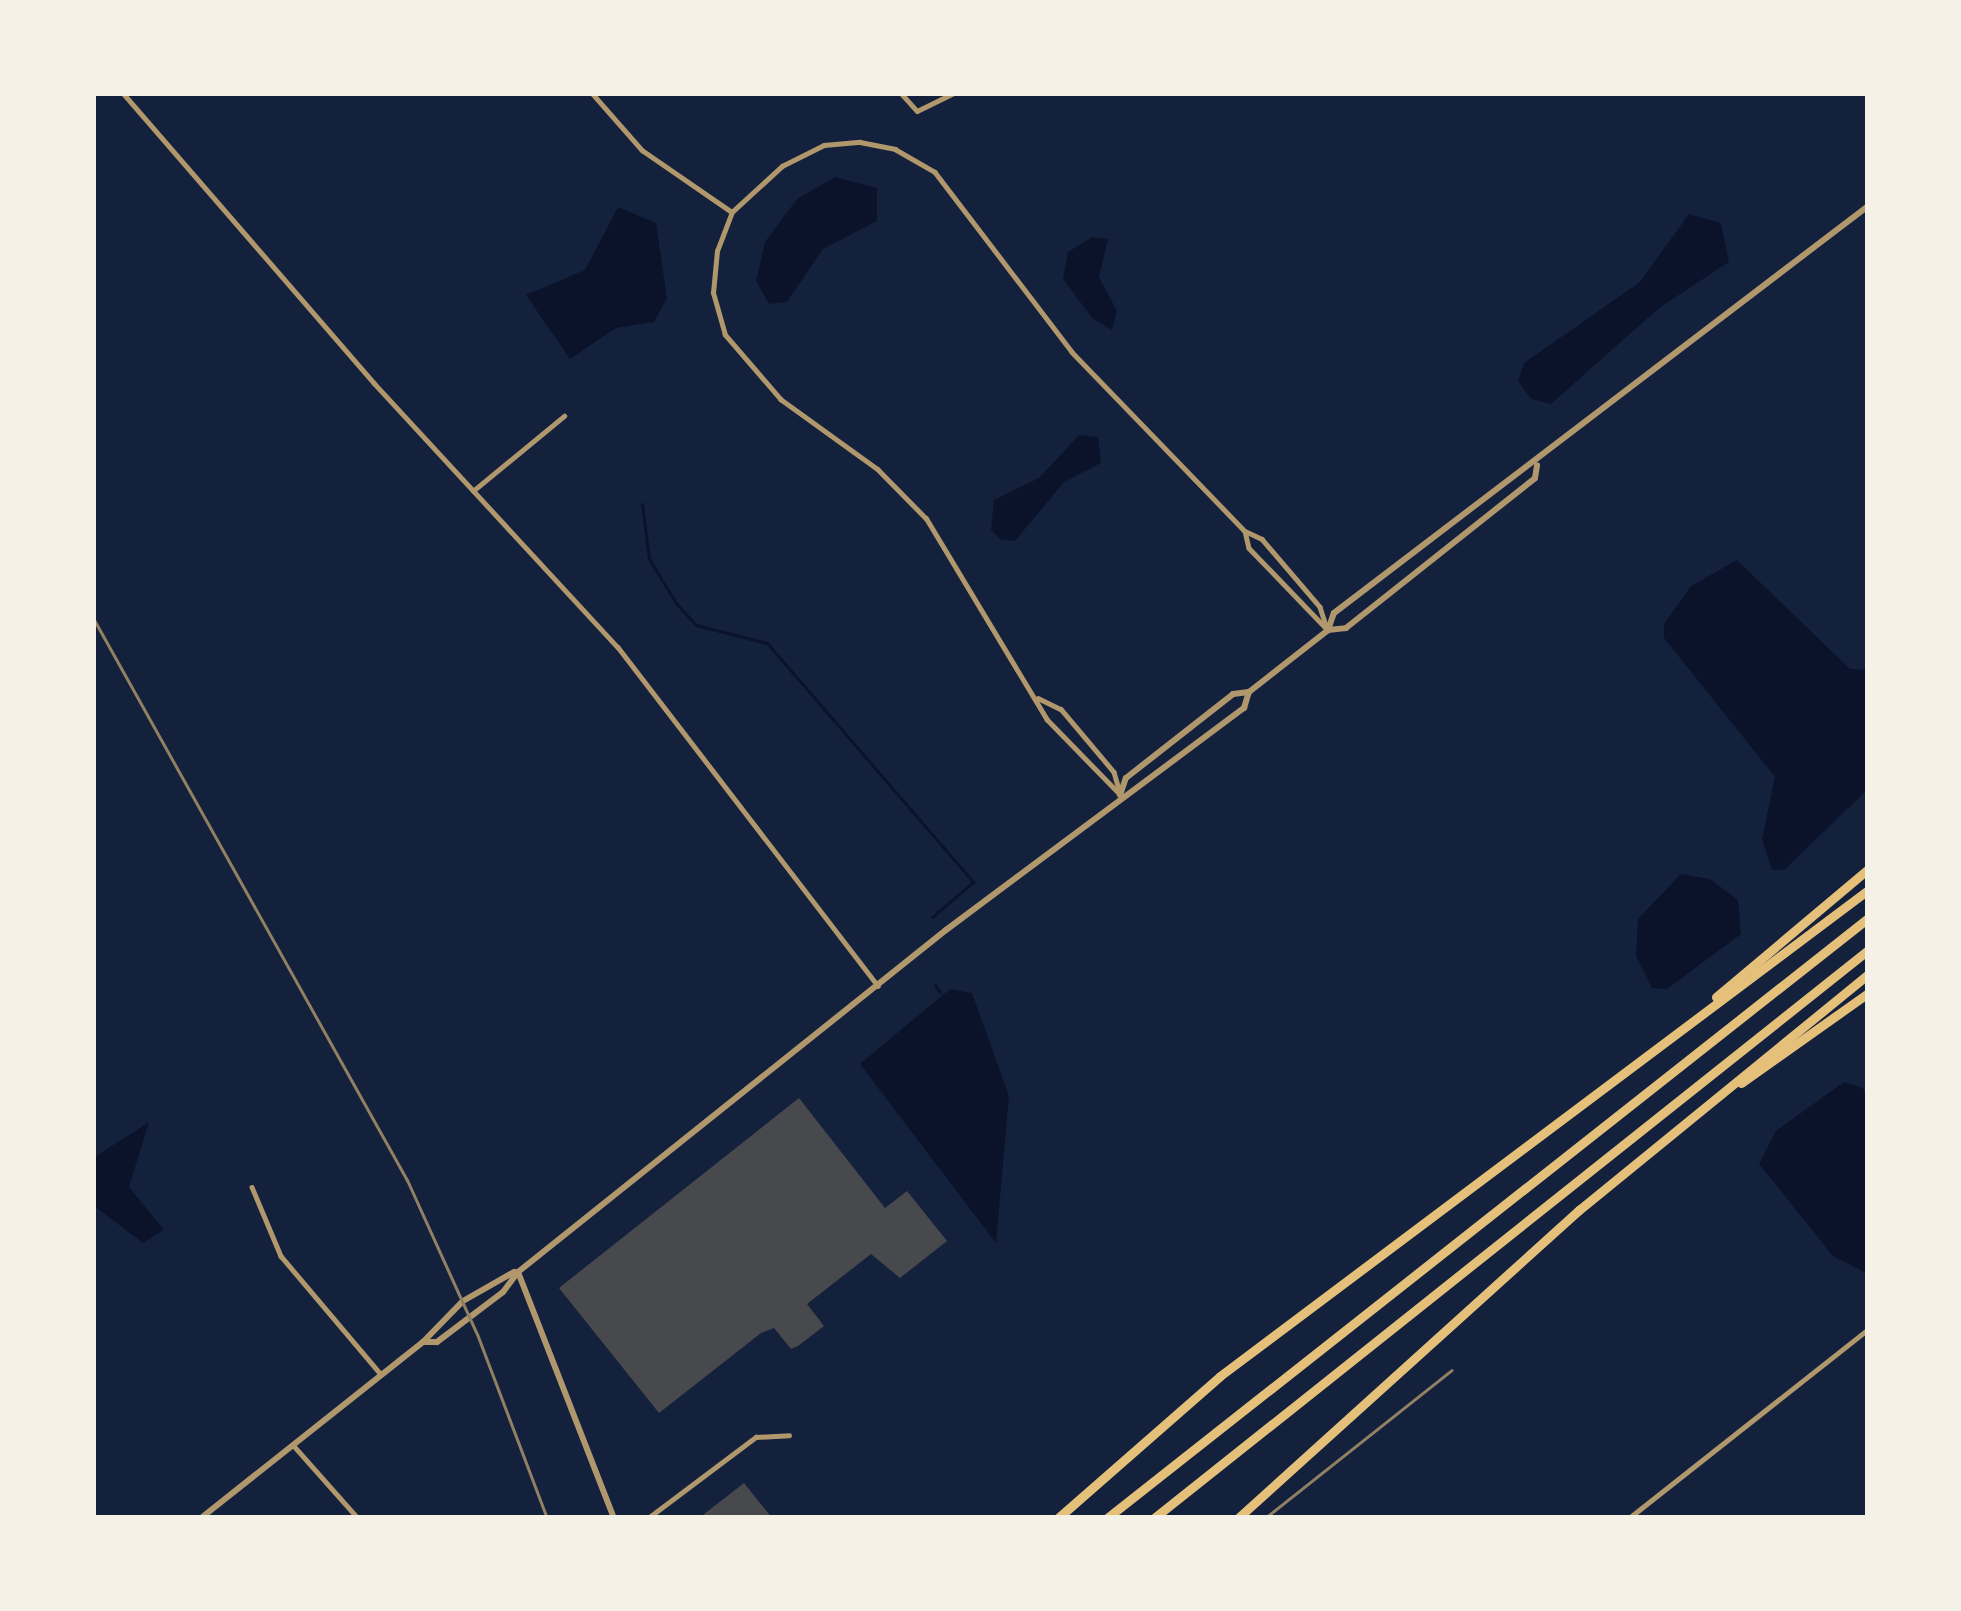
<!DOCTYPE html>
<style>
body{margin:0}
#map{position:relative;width:1961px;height:1611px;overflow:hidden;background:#14213d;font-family:Commissioner,sans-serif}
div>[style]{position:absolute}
.water>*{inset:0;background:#0b132b}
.stream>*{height:3px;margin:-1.5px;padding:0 1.5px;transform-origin:1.5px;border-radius:1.5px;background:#0b132b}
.building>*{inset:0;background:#48494c}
.minor>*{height:4.5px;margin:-2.25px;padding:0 2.25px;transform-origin:2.25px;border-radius:2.25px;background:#b1986c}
.tertiary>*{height:6px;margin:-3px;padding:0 3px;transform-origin:3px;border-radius:3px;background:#b1986c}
.motorway>*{height:9px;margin:-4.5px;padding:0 4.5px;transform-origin:4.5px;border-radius:4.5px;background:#e5c07b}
.rail>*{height:3px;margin:-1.5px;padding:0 1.5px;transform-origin:1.5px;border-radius:1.5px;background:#918062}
span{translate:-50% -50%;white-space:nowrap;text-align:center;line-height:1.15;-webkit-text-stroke:12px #f6f1e7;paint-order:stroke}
.frame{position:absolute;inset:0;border:96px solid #f6f1e7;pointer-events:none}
</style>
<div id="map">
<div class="water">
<i style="clip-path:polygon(835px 177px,877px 188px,877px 221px,823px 249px,787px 302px,769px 304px,756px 281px,765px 242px,797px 199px)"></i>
<i style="clip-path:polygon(618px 207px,656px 223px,667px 298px,654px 322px,616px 328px,570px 359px,526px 295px,585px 270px)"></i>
<i style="clip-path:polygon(1689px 214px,1721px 223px,1729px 262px,1659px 308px,1551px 404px,1531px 399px,1518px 381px,1524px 363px,1640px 282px)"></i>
<i style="clip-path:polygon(1092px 237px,1108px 239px,1099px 277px,1117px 311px,1112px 330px,1093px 319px,1063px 279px,1068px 252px)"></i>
<i style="clip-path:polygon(1079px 435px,1098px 437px,1101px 463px,1064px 482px,1015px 541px,1001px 540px,991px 530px,994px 500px,1039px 478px)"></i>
<i style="clip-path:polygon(1737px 560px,1850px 669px,1868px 670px,1868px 789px,1784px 870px,1772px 870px,1762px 839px,1775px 777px,1664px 638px,1664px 624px,1691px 586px)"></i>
<i style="clip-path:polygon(1681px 874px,1710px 879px,1738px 900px,1741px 934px,1667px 989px,1652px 988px,1636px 956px,1638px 919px)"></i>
<i style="clip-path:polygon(950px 989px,972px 993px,1009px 1096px,996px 1243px,860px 1064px)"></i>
<i style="clip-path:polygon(1844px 1082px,1863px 1088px,1868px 1102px,1868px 1274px,1833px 1256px,1759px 1164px,1776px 1131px)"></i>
<i style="clip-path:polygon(149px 1122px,129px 1187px,164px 1230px,143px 1243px,93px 1205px,93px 1158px)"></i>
</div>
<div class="stream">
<i style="left:642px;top:504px;width:55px;rotate:82.7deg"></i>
<i style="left:649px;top:559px;width:52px;rotate:58.5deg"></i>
<i style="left:676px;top:603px;width:30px;rotate:48deg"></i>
<i style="left:696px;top:625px;width:73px;rotate:14.2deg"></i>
<i style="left:767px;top:643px;width:316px;rotate:49.2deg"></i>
<i style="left:973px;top:882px;width:54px;rotate:139.5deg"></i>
<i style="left:935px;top:985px;width:9px;rotate:54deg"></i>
</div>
<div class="building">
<i style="clip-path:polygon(799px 1098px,885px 1208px,907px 1191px,947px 1241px,900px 1278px,871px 1254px,807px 1304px,824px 1326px,798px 1346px,791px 1349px,774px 1328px,761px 1333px,659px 1413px,559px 1288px)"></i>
<i style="clip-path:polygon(744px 1483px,772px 1518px,699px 1518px)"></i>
</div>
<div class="minor">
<i style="left:123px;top:93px;width:384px;rotate:49.1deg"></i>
<i style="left:374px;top:383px;width:359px;rotate:47.3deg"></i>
<i style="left:618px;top:647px;width:427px;rotate:52.5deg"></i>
<i style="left:592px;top:93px;width:76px;rotate:48.7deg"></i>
<i style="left:642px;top:150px;width:109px;rotate:34.6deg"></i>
<i style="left:901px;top:93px;width:24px;rotate:48deg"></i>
<i style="left:917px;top:111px;width:41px;rotate:-25.9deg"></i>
<i style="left:473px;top:491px;width:118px;rotate:-39.5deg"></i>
<i style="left:1245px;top:531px;width:17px;rotate:77deg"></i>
<i style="left:1249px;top:548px;width:114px;rotate:46.1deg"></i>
<i style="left:1038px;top:698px;width:25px;rotate:26deg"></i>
<i style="left:1061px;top:709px;width:82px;rotate:49.9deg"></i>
<i style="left:1114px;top:772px;width:19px;rotate:74deg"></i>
<i style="left:1120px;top:795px;width:105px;rotate:-134.2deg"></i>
<i style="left:1047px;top:720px;width:235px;rotate:-121deg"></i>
<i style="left:926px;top:519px;width:69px;rotate:-134.4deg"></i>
<i style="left:878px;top:470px;width:120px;rotate:-144.2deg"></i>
<i style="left:781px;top:400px;width:86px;rotate:-130.7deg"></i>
<i style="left:725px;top:335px;width:44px;rotate:-105.9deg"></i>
<i style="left:713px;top:293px;width:42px;rotate:-84.6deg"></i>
<i style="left:717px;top:251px;width:42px;rotate:-69deg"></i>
<i style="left:732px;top:212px;width:68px;rotate:-42.6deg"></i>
<i style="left:782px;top:166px;width:47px;rotate:-26.6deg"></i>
<i style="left:824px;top:145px;width:36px;rotate:-5deg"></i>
<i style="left:860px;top:142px;width:36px;rotate:11deg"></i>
<i style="left:895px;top:149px;width:46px;rotate:29.9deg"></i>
<i style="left:935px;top:172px;width:226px;rotate:52.7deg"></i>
<i style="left:1072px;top:352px;width:249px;rotate:46deg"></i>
<i style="left:1245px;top:531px;width:19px;rotate:25deg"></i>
<i style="left:1262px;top:539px;width:89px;rotate:49.5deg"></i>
<i style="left:1320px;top:607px;width:23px;rotate:72deg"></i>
<i style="left:252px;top:1187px;width:75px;rotate:67.2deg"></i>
<i style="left:281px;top:1256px;width:153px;rotate:49.8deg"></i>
<i style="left:294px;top:1446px;width:96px;rotate:48.4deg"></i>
<i style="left:648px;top:1518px;width:135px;rotate:-36.9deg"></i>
<i style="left:756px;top:1437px;width:33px;rotate:-3deg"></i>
<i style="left:1629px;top:1518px;width:305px;rotate:-38.3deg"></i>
</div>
<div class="tertiary">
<i style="left:1328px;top:630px;width:18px;rotate:-6deg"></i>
<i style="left:1346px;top:628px;width:241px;rotate:-38.4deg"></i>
<i style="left:1535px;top:478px;width:13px;rotate:-81deg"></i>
<i style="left:1120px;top:795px;width:18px;rotate:-71deg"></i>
<i style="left:1126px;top:778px;width:136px;rotate:-38.1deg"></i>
<i style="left:1233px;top:694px;width:16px;rotate:-7deg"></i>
<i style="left:518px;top:1272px;width:264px;rotate:68.7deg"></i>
<i style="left:423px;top:1342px;width:14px"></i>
<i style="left:437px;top:1342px;width:83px;rotate:-37.1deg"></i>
<i style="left:503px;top:1292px;width:25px;rotate:-53deg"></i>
<i style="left:518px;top:1272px;width:548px;rotate:-38.63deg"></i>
<i style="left:946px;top:930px;width:372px;rotate:-36.7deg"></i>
<i style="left:1244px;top:708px;width:17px;rotate:-73deg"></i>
<i style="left:1249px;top:692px;width:100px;rotate:-38.1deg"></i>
<i style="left:1328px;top:630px;width:18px;rotate:-71deg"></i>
<i style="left:1334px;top:613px;width:671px;rotate:-37.31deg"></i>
<i style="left:201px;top:1518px;width:283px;rotate:-38.4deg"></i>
<i style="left:423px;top:1342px;width:57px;rotate:-45.7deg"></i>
<i style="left:463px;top:1301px;width:59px;rotate:-29.6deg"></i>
</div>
<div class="motorway">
<i style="left:1716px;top:997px;width:199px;rotate:-40.1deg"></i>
<i style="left:1741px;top:1083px;width:156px;rotate:-35.3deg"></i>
<i style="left:1058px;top:1518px;width:215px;rotate:-41.2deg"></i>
<i style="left:1220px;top:1376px;width:810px;rotate:-36.87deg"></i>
<i style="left:1107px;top:1518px;width:969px;rotate:-38.25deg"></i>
<i style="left:1154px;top:1518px;width:912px;rotate:-38.5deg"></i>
<i style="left:1238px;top:1518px;width:460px;rotate:-42.1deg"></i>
<i style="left:1579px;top:1210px;width:373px;rotate:-39.2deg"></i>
</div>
<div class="rail">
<i style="left:93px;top:618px;width:644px;rotate:60.81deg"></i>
<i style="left:407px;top:1180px;width:169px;rotate:65.6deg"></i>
<i style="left:477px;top:1334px;width:197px;rotate:69.2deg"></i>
<i style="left:1265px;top:1518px;width:238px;rotate:-38.4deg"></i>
</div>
<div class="frame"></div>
</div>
